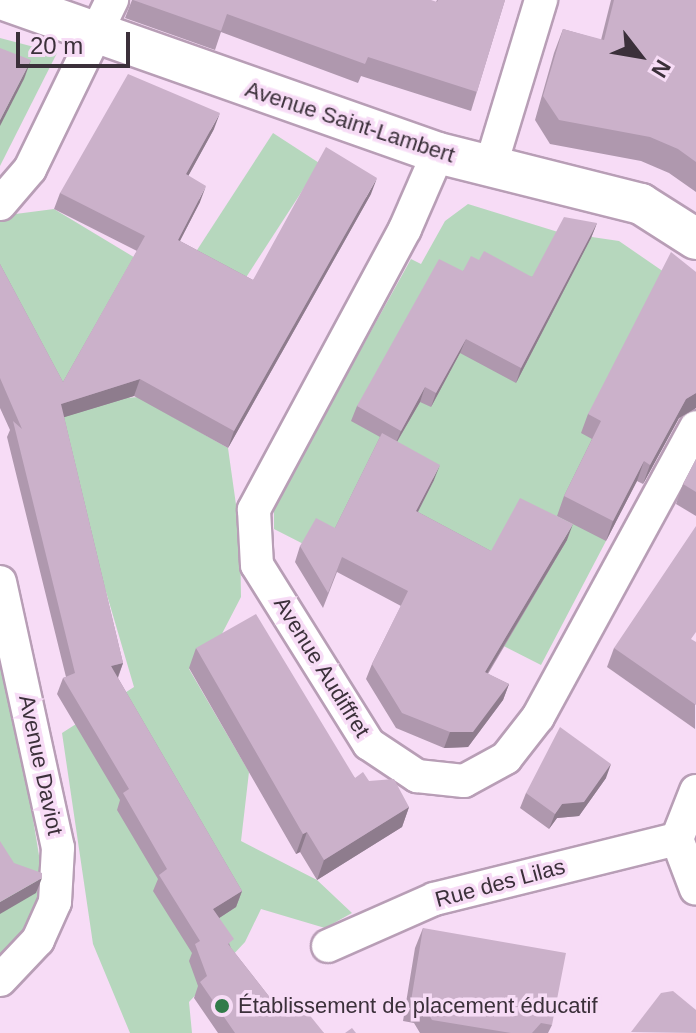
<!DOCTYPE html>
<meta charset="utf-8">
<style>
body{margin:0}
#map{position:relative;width:696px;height:1033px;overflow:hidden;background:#f7dcf6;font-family:Helvetica,sans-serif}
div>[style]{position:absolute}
.green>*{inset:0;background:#b6d7bd;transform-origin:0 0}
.roads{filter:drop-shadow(2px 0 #b89eb6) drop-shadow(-2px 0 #b89eb6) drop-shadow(0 2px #b89eb6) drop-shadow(0 -2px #b89eb6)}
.minor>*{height:32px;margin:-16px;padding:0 16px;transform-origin:16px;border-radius:16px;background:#fff}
.tertiary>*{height:40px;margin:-20px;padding:0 20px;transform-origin:20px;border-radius:20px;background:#fff}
.wall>*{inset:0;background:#af98ae}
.shaded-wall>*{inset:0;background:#8e7c8d}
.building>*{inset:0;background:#cbb1ca}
.dots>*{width:22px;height:22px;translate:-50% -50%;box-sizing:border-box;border:4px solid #f7dcf6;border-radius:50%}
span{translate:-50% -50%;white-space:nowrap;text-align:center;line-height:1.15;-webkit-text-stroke:7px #f7dcf6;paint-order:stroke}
.street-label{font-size:22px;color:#3b303a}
.poi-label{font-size:22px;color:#3b303a}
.left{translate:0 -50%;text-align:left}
.north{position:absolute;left:600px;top:16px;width:80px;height:80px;-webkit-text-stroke:6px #f7dcf6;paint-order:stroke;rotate:121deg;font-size:22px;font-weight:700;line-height:32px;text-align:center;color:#3b303a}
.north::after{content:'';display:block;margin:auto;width:28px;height:36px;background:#3b303a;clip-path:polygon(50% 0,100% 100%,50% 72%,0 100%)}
.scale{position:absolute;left:16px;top:32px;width:114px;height:36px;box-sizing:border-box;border:4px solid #3b303a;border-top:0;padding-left:10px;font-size:24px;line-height:28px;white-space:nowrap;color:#3b303a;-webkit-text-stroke:6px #f7dcf6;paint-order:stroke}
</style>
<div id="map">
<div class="green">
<i style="clip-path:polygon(0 38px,57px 53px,0 166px)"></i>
<i style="left:273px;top:133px;width:56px;height:140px;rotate:33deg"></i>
<i style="clip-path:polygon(468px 204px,558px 232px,619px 241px,664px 272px,606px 541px,541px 665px,274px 529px,274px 506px,411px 259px,421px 264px,445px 221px)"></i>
<i style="clip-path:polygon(54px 209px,137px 259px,126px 398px,138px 397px,228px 448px,240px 533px,241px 597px,211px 655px,189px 669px,249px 772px,241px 841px,317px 880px,352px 913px,325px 928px,261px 909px,245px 942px,189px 1002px,192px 1033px,130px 1033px,93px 944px,62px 733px,134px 687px,60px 435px,0 291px,0 216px)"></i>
<i style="clip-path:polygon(0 618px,46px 898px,33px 929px,0 960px)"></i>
</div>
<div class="roads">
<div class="minor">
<i style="left:438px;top:153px;width:83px;rotate:113.5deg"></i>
<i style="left:405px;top:229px;width:319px;rotate:118.3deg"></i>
<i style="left:254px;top:510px;width:55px;rotate:86.9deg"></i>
<i style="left:257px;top:565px;width:211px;rotate:58deg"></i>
<i style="left:369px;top:744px;width:58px;rotate:33.7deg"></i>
<i style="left:417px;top:776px;width:47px;rotate:6.1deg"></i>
<i style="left:464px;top:781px;width:48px;rotate:-28.7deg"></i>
<i style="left:506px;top:758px;width:52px;rotate:-52deg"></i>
<i style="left:538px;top:717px;width:330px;rotate:-61.4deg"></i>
<i style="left:490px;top:168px;width:176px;rotate:-73.1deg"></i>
<i style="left:0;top:204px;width:46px;rotate:-49.4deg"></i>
<i style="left:30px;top:169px;width:188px;rotate:-64.1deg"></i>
<i style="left:0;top:582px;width:272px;rotate:77.7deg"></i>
<i style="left:58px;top:848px;width:54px;rotate:93.2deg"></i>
<i style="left:55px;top:902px;width:42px;rotate:114.1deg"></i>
<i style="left:38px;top:940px;width:55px;rotate:133.5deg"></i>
<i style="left:696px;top:791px;width:52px;rotate:111.6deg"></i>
<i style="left:677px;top:839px;width:53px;rotate:69.2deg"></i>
<i style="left:328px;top:946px;width:116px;rotate:-23.9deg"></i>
<i style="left:434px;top:899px;width:250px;rotate:-13.9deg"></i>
</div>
<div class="tertiary">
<i style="left:4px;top:0;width:460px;rotate:19.4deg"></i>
<i style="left:438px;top:153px;width:209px;rotate:14.1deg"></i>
<i style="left:641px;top:204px;width:65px;rotate:32.5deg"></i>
</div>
</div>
<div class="wall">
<i style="clip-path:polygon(132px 0,436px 2px,437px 0,505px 0,471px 111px,361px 76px,358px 83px,221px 32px,215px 50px,125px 18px)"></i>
<i style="clip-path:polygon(611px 0,696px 0,696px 192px,669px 173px,641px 161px,550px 144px,535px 120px,554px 53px,563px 29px,601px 40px)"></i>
<i style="clip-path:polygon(214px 129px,188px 176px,200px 202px,180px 241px,253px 280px,371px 194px,228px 448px,134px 396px,64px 417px,123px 663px,118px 678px,242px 891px,236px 907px,219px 918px,231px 948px,282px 1013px,324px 1033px,218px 1033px,194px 998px,198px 986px,189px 961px,192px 953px,153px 891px,158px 879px,117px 810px,120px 800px,57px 694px,63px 678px,66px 677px,7px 437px,10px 430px,0 408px,0 264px,63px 382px,137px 251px,54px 209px,60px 193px)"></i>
<i style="clip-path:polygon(597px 223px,591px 238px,516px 383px,460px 353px,431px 407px,420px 402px,397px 442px,434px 480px,418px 512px,491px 551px,567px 540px,488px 674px,509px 684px,503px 700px,468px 747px,444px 748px,396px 728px,366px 679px,372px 664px,401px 606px,337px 572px,323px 608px,295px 562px,300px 546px,335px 528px,380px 437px,351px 421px,357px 406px,463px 271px,479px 260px,532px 277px)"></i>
<i style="clip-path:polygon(696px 272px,696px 408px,679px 418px,643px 484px,637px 481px,606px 541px,557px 516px,564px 496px,592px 439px,581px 433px,588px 414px)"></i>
<i style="clip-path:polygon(696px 459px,696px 516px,676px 504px,683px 484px)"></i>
<i style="clip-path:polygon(695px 642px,695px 729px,607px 667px,614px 648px)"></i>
<i style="clip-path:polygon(196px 648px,355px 778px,369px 781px,409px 807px,402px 827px,317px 880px,300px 852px,296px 854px,189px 668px)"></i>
<i style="clip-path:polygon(606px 778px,579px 816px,557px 818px,549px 829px,520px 808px,526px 793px)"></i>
<i style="clip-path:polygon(423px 928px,552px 1025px,548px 1033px,420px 1033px,414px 1023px,403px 1021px,415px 948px)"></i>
</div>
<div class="shaded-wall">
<i style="clip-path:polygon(31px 60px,24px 79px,0 126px,0 120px)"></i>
<i style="clip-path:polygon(220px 113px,214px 129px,180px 191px,186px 174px)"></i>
<i style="clip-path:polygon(377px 178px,371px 194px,228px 448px,234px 431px)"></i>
<i style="clip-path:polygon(206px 186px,200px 202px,172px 256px,178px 240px)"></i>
<i style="clip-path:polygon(597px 223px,591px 238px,516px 383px,521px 368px)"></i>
<i style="clip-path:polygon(466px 339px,460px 353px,431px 407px,436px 393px)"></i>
<i style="clip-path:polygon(140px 379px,134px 396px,55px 420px,61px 404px)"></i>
<i style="clip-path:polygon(425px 387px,420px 402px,395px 445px,401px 431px)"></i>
<i style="clip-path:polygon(696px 393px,696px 408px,679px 418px,643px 484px,650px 465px,686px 399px)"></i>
<i style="clip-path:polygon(644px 461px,637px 481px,606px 541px,613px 521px)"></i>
<i style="clip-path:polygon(440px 465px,434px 480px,410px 527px,416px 511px)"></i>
<i style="clip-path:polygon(573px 524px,567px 540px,479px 687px,485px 672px)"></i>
<i style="clip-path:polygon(123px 663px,117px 679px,111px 666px)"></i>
<i style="clip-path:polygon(509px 684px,503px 700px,468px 747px,444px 748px,450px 732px)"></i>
<i style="clip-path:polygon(611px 764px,606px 778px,579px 816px,557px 818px,549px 829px,555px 814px,562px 804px)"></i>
<i style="clip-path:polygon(409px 807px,402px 827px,317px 880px,324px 860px)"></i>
<i style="clip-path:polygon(307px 832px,300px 852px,296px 854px,303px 834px)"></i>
<i style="clip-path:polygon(42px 878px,36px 893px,0 914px,0 902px)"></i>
<i style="clip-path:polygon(242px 891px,236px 907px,207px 926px,213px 909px)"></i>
</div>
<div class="building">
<i style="clip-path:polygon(133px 0,431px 0,437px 2px,438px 0,505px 0,477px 92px,368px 57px,365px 64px,227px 14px,221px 31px)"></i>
<i style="clip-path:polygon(614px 0,696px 0,696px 162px,678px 149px,650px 137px,559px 120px,543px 96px,563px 29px,604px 40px)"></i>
<i style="clip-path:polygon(0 48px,31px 60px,0 120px)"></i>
<i style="clip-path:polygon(128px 74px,220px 113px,186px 174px,206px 186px,178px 240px,253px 280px,326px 147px,377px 178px,234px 431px,140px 379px,61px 404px,123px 663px,111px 666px,242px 891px,213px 909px,234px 939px,228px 944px,282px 1013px,299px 1002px,324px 1033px,235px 1033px,200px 982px,207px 976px,195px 944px,200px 941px,159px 875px,167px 869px,123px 793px,129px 789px,63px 678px,75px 673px,13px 421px,22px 429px,0 378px,0 264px,63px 382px,145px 236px,60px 193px)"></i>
<i style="clip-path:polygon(564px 217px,597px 223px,521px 368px,466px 339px,436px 393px,425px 387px,401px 431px,357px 406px,439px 259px,463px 271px,471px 256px,479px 260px,484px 251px,532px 277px)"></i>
<i style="clip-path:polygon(671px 252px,696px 272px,696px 393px,686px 399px,650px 465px,644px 461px,613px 521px,564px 496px,601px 421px,588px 414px)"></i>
<i style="clip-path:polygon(382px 433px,440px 465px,416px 511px,491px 551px,520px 498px,573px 524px,485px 672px,509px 684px,473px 732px,450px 732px,402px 713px,372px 664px,408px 591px,342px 557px,328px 593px,300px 546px,316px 518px,335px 528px)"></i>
<i style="clip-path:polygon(696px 459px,696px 492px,683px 484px)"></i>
<i style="clip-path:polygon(696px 526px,696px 632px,691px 639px,696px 642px,696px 705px,614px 648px)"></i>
<i style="clip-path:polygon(256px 614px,355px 778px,363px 772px,369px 781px,394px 779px,409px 807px,324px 860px,307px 832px,303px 834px,196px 648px)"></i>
<i style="clip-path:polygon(560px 727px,611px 764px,584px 802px,562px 804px,555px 814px,526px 793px)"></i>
<i style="clip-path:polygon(0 841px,14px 863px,42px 873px,42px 878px,0 902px)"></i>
<i style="clip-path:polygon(423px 928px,566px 953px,552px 1025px,541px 1023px,532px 1033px,511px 1033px,432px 1020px,422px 1003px,411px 1001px)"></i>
<i style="clip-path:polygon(673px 991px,696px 1010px,696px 1033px,631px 1032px,661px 993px)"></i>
<i style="clip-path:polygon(352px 1028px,356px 1033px,345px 1033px)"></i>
</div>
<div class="dots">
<i style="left:222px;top:1006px;background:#317b49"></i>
</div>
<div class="street-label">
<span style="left:350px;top:122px;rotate:18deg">Avenue Saint-Lambert</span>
<span style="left:322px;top:667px;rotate:58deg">Avenue Audiffret</span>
<span style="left:41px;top:765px;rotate:78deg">Avenue Daviot</span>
<span style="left:500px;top:883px;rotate:-15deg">Rue des Lilas</span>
</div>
<div class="poi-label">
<span class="left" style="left:238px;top:1006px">Établissement de placement éducatif</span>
</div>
<div class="north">N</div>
<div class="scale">20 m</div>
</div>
